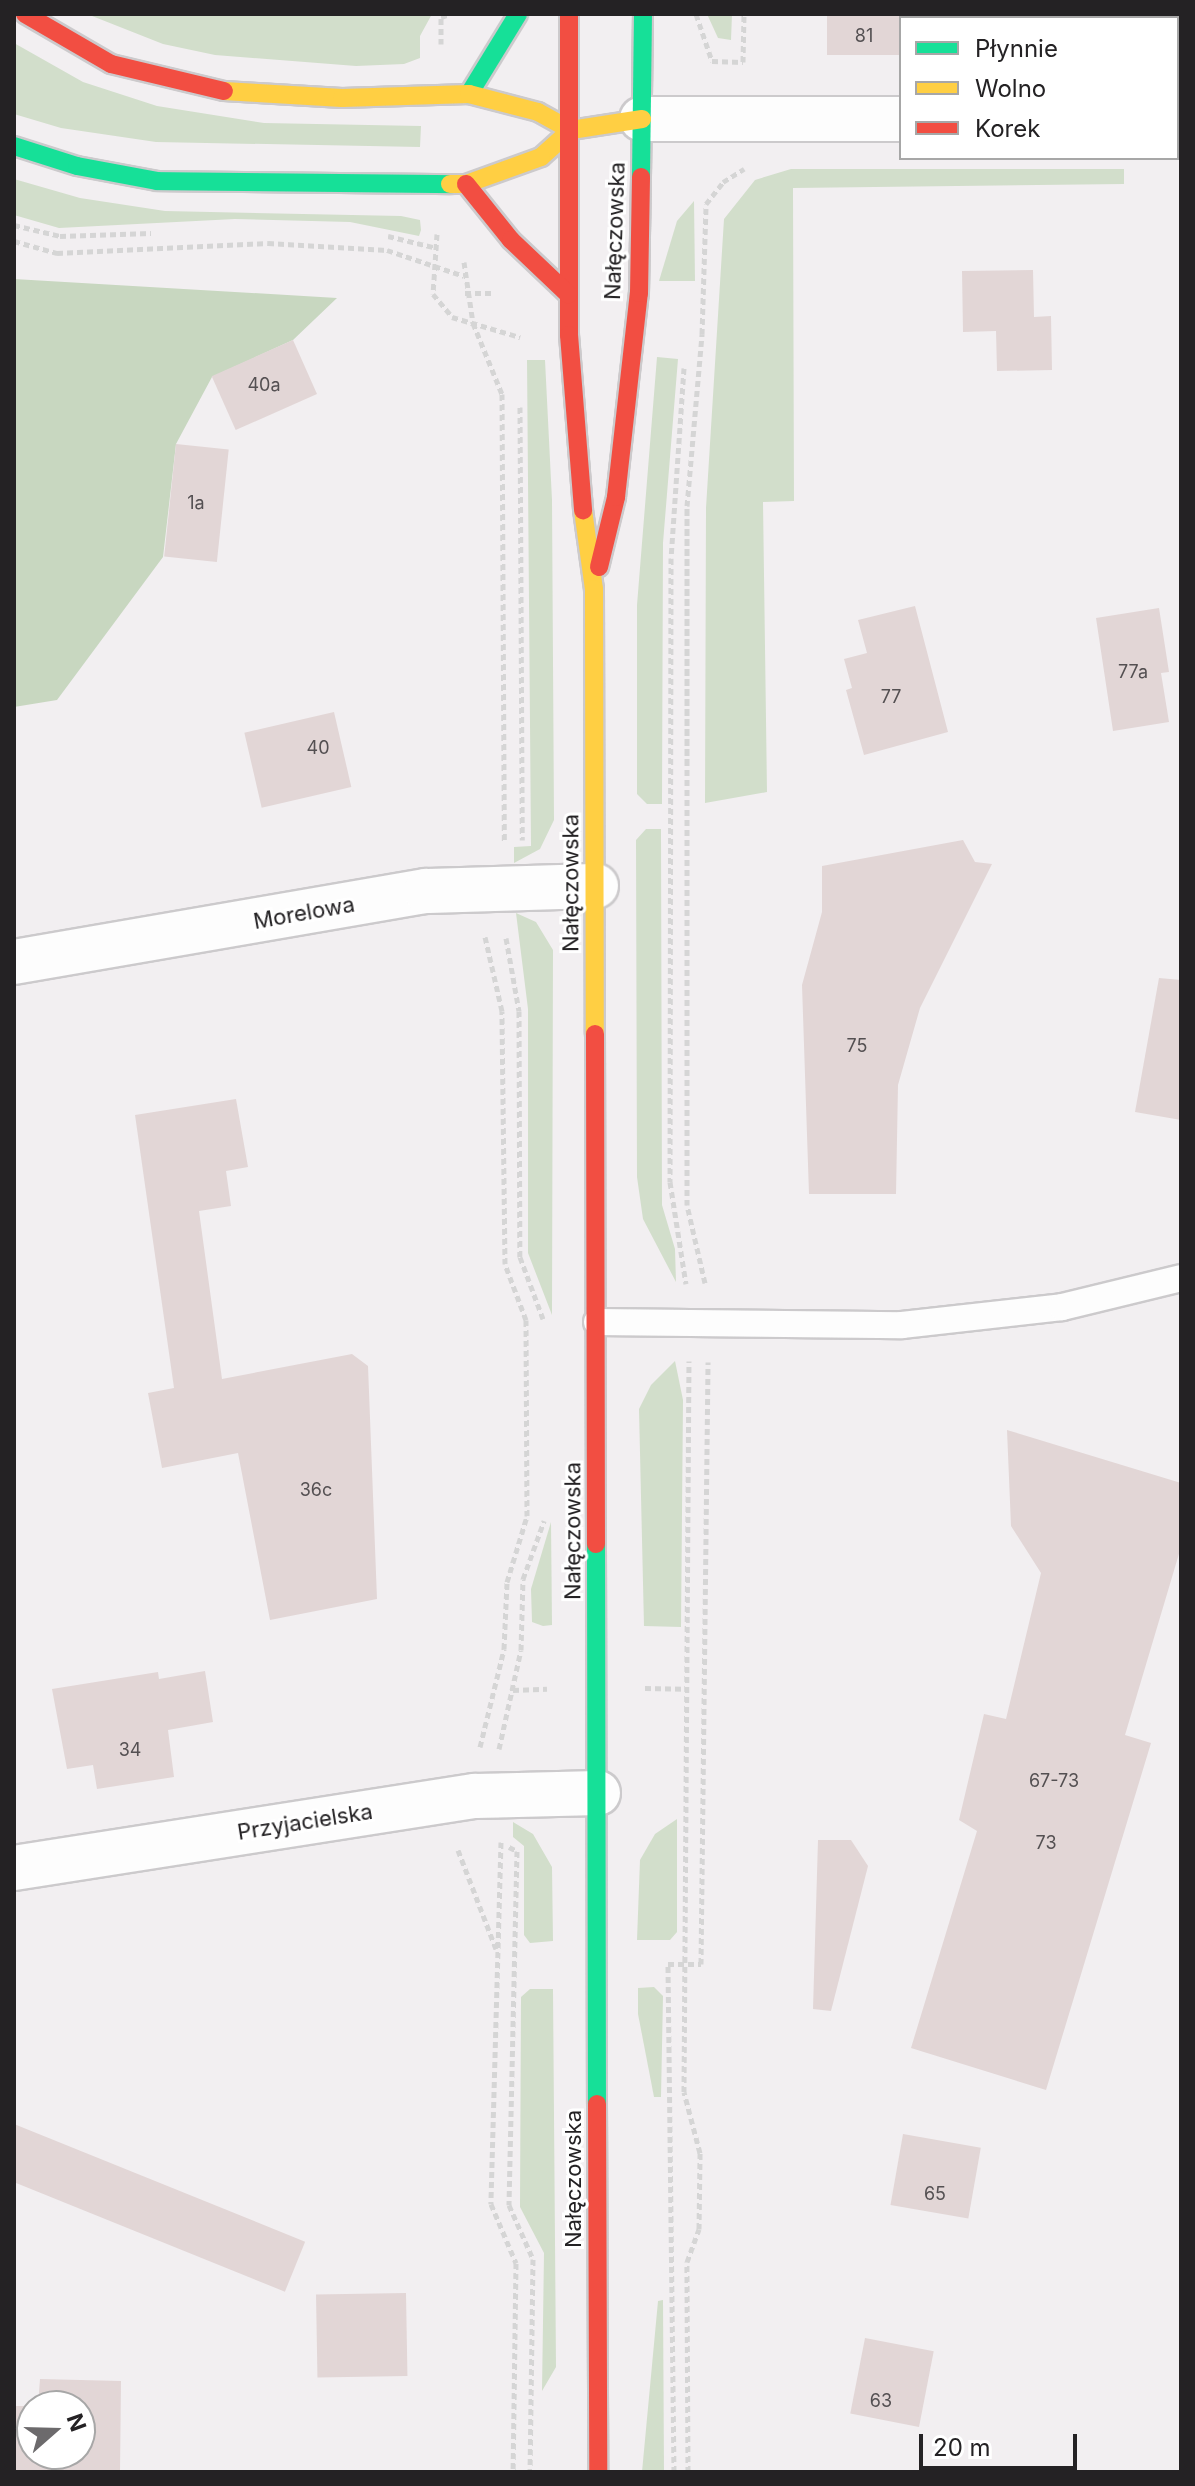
<!DOCTYPE html>
<meta charset="utf-8">
<style>
body{margin:0}
#map{position:relative;width:1195px;height:2486px;overflow:hidden;background:#f2eff1;font-family:Inter,sans-serif}
div>[style]{position:absolute}
.green>*{inset:0;background:#d2decb}
.forest>*{inset:0;background:#c8d7c0}
.building>*{inset:0;background:#e2d6d6;transform-origin:0 0}
.path>*{height:5px;margin-top:-2.5px;transform-origin:0;background:repeating-linear-gradient(90deg,#d5d5d5 0 6px,transparent 0 10px)}
.roads{filter:drop-shadow(2px 0 #cccacc) drop-shadow(-2px 0 #cccacc) drop-shadow(0 2px #cccacc) drop-shadow(0 -2px #cccacc)}
.lane>*{height:26px;margin:-13px;padding:0 13px;transform-origin:13px;border-radius:13px;background:#fdfdfd}
.street>*{height:44px;margin:-22px;padding:0 22px;transform-origin:22px;border-radius:22px;background:#fdfdfd}
.fast>*{height:18px;margin:-9px;padding:0 9px;transform-origin:9px;border-radius:9px;background:#16e098}
.slow>*{height:18px;margin:-9px;padding:0 9px;transform-origin:9px;border-radius:9px;background:#ffcf43}
.jam>*{height:18px;margin:-9px;padding:0 9px;transform-origin:9px;border-radius:9px;background:#f24e42}
span{translate:-50% -50%;white-space:nowrap;text-align:center;line-height:1.15;-webkit-text-stroke:6px #fff;paint-order:stroke}
.number-label{font-size:18px;color:#545052}
.number-label span{-webkit-text-stroke-width:0}
.street-label{font-size:22px;color:#242224}
.frame{position:absolute;inset:0;border:16px solid #242224;pointer-events:none}
.legend{position:absolute;left:899px;top:16px;width:280px;height:144px;box-sizing:border-box;background:#fff;border:2px solid #a7a7a7;margin:0;padding:10px 14px;list-style:none;font-size:24px;color:#242224}
.legend li{display:flex;align-items:center;gap:16px;height:40px}
.legend b{width:40px;border:2px solid #a7a7a7}
.north{position:absolute;left:16px;top:2390px;width:80px;height:80px;box-sizing:border-box;background:#fff;border:2px solid #a7a7a7;border-radius:50%;rotate:70deg;font-size:22px;font-weight:700;line-height:32px;text-align:center;color:#242224}
.north::after{content:'';display:block;margin:auto;width:28px;height:36px;background:#6c6a6c;clip-path:polygon(50% 0,100% 100%,50% 72%,0 100%)}
.scale{position:absolute;left:919px;top:2434px;width:158px;height:36px;box-sizing:border-box;border:4px solid #242224;border-top:0;padding-left:10px;font-size:24px;line-height:28px;white-space:nowrap;color:#242224;-webkit-text-stroke:6px #fff;paint-order:stroke}
</style>
<div id="map">
<div class="green">
<i style="clip-path:polygon(87px 14px,432px 14px,420px 36px,420px 58px,404px 64px,356px 66px,215px 55px,163px 44px)"></i>
<i style="clip-path:polygon(707px 14px,732px 14px,731px 40px,718px 38px)"></i>
<i style="clip-path:polygon(14px 43px,83px 82px,157px 106px,264px 123px,421px 126px,420px 147px,156px 142px,61px 128px,14px 114px)"></i>
<i style="clip-path:polygon(791px 169px,1124px 169px,1124px 184px,793px 188px,794px 501px,763px 502px,767px 792px,705px 803px,706px 508px,724px 219px,755px 180px)"></i>
<i style="clip-path:polygon(14px 179px,80px 198px,165px 211px,401px 216px,420px 220px,421px 230px,419px 236px,350px 222px,235px 219px,59px 228px,14px 215px)"></i>
<i style="clip-path:polygon(694px 201px,695px 281px,659px 281px,677px 221px)"></i>
<i style="clip-path:polygon(657px 357px,678px 359px,663px 543px,662px 804px,647px 804px,637px 794px,637px 605px)"></i>
<i style="clip-path:polygon(527px 360px,545px 360px,552px 500px,554px 820px,540px 849px,514px 863px,514px 847px,531px 846px)"></i>
<i style="clip-path:polygon(646px 829px,661px 829px,662px 1205px,675px 1249px,676px 1282px,643px 1219px,637px 1177px,636px 840px)"></i>
<i style="clip-path:polygon(516px 913px,536px 922px,553px 950px,552px 1315px,528px 1253px,528px 1009px)"></i>
<i style="clip-path:polygon(675px 1361px,683px 1400px,681px 1627px,644px 1626px,639px 1409px,651px 1385px)"></i>
<i style="clip-path:polygon(551px 1522px,552px 1625px,543px 1626px,532px 1622px,531px 1589px)"></i>
<i style="clip-path:polygon(677px 1819px,677px 1932px,670px 1940px,637px 1940px,640px 1860px,655px 1834px)"></i>
<i style="clip-path:polygon(513px 1822px,533px 1834px,552px 1867px,553px 1941px,530px 1943px,524px 1935px,524px 1846px,513px 1837px)"></i>
<i style="clip-path:polygon(654px 1987px,663px 1996px,661px 2097px,654px 2097px,638px 2014px,638px 1988px)"></i>
<i style="clip-path:polygon(530px 1989px,553px 1989px,556px 2367px,542px 2391px,544px 2253px,520px 2207px,521px 1997px)"></i>
<i style="clip-path:polygon(663px 2300px,664px 2472px,642px 2472px,658px 2301px)"></i>
</div>
<div class="forest">
<i style="clip-path:polygon(14px 279px,337px 298px,293px 340px,212px 377px,176px 444px,163px 557px,57px 700px,14px 707px)"></i>
</div>
<div class="building">
<i style="left:827px;top:14px;width:74px;height:41px"></i>
<i style="clip-path:polygon(1033px 270px,1034px 317px,1051px 316px,1052px 370px,997px 371px,996px 331px,963px 332px,962px 271px)"></i>
<i style="left:293px;top:340px;width:59px;height:89px;rotate:66deg"></i>
<i style="left:176px;top:444px;width:53px;height:113px;rotate:6deg"></i>
<i style="clip-path:polygon(915px 606px,948px 732px,864px 755px,846px 690px,852px 688px,844px 659px,867px 653px,858px 620px)"></i>
<i style="clip-path:polygon(1159px 608px,1169px 672px,1161px 673px,1169px 722px,1113px 731px,1096px 618px)"></i>
<i style="left:334px;top:712px;width:77px;height:92px;rotate:77deg"></i>
<i style="clip-path:polygon(963px 840px,975px 862px,992px 864px,920px 1008px,898px 1085px,896px 1194px,809px 1194px,802px 985px,822px 912px,822px 866px)"></i>
<i style="clip-path:polygon(1159px 978px,1181px 980px,1181px 1120px,1135px 1112px)"></i>
<i style="clip-path:polygon(236px 1099px,248px 1167px,226px 1171px,231px 1206px,199px 1211px,222px 1379px,352px 1354px,368px 1366px,377px 1599px,270px 1620px,238px 1453px,162px 1468px,148px 1393px,174px 1388px,135px 1115px)"></i>
<i style="clip-path:polygon(1007px 1430px,1181px 1483px,1181px 1547px,1125px 1735px,1151px 1743px,1046px 2090px,911px 2048px,977px 1831px,959px 1820px,984px 1714px,1006px 1719px,1041px 1573px,1011px 1526px)"></i>
<i style="clip-path:polygon(205px 1671px,213px 1722px,168px 1730px,174px 1777px,97px 1789px,93px 1765px,67px 1769px,52px 1689px,158px 1672px,159px 1679px)"></i>
<i style="clip-path:polygon(818px 1840px,851px 1840px,868px 1866px,831px 2011px,813px 2009px)"></i>
<i style="left:14px;top:2124px;width:314px;height:54px;rotate:22deg"></i>
<i style="left:903px;top:2134px;width:79px;height:72px;rotate:10deg"></i>
<i style="left:406px;top:2293px;width:83px;height:90px;rotate:89deg"></i>
<i style="left:865px;top:2338px;width:70px;height:77px;rotate:11deg"></i>
<i style="clip-path:polygon(40px 2379px,121px 2381px,120px 2472px,14px 2472px,14px 2406px,32px 2406px,32px 2454px,80px 2454px,80px 2406px,38px 2406px)"></i>
</div>
<div class="path">
<i style="left:696px;top:14px;width:50px;rotate:71.2deg"></i>
<i style="left:712px;top:61px;width:31px;rotate:2deg"></i>
<i style="left:743px;top:62px;width:48px;rotate:-88.8deg"></i>
<i style="left:441px;top:44px;width:27px;rotate:-90deg"></i>
<i style="left:441px;top:17px;width:9px;rotate:-18deg"></i>
<i style="left:14px;top:225px;width:47px;rotate:13.4deg"></i>
<i style="left:60px;top:236px;width:91px;rotate:-1.9deg"></i>
<i style="left:437px;top:234px;width:60px;rotate:93.8deg"></i>
<i style="left:433px;top:294px;width:30px;rotate:50deg"></i>
<i style="left:452px;top:317px;width:71px;rotate:16.4deg"></i>
<i style="left:388px;top:236px;width:50px;rotate:13.8deg"></i>
<i style="left:14px;top:241px;width:45px;rotate:15.6deg"></i>
<i style="left:57px;top:253px;width:211px;rotate:-2.7deg"></i>
<i style="left:268px;top:243px;width:119px;rotate:3.4deg"></i>
<i style="left:387px;top:250px;width:81px;rotate:18.7deg"></i>
<i style="left:464px;top:262px;width:62px;rotate:81.6deg"></i>
<i style="left:473px;top:323px;width:77px;rotate:67.8deg"></i>
<i style="left:502px;top:394px;width:447px;rotate:89.7deg"></i>
<i style="left:465px;top:293px;width:28px"></i>
<i style="left:684px;top:368px;width:190px;rotate:93.9deg"></i>
<i style="left:671px;top:558px;width:624px;rotate:90.09deg"></i>
<i style="left:670px;top:1182px;width:103px;rotate:81.1deg"></i>
<i style="left:520px;top:407px;width:433px;rotate:89.7deg"></i>
<i style="left:506px;top:938px;width:74px;rotate:79.9deg"></i>
<i style="left:519px;top:1011px;width:246px;rotate:89.8deg"></i>
<i style="left:520px;top:1257px;width:66px;rotate:69.6deg"></i>
<i style="left:705px;top:1283px;width:80px;rotate:-103deg"></i>
<i style="left:687px;top:1205px;width:699px;rotate:-90deg"></i>
<i style="left:687px;top:506px;width:173px;rotate:-85deg"></i>
<i style="left:702px;top:334px;width:130px;rotate:-88.2deg"></i>
<i style="left:706px;top:204px;width:28px;rotate:-52deg"></i>
<i style="left:723px;top:182px;width:25px;rotate:-32deg"></i>
<i style="left:645px;top:1688px;width:39px;rotate:1deg"></i>
<i style="left:513px;top:1690px;width:34px;rotate:-2deg"></i>
<i style="left:480px;top:1747px;width:101px;rotate:-76.2deg"></i>
<i style="left:504px;top:1649px;width:67px;rotate:-87.4deg"></i>
<i style="left:507px;top:1582px;width:69px;rotate:-73.1deg"></i>
<i style="left:527px;top:1516px;width:196px;rotate:-90.3deg"></i>
<i style="left:526px;top:1320px;width:60px;rotate:-110.6deg"></i>
<i style="left:505px;top:1264px;width:253px;rotate:-90.7deg"></i>
<i style="left:502px;top:1011px;width:76px;rotate:-102.9deg"></i>
<i style="left:499px;top:1749px;width:101px;rotate:-77.5deg"></i>
<i style="left:521px;top:1650px;width:71px;rotate:-88.4deg"></i>
<i style="left:523px;top:1579px;width:62px;rotate:-70.1deg"></i>
<i style="left:501px;top:1842px;width:362px;rotate:91.6deg"></i>
<i style="left:491px;top:2204px;width:64px;rotate:67deg"></i>
<i style="left:516px;top:2263px;width:209px;rotate:90.8deg"></i>
<i style="left:509px;top:1847px;width:9px;rotate:27deg"></i>
<i style="left:517px;top:1851px;width:354px;rotate:91.3deg"></i>
<i style="left:509px;top:2205px;width:59px;rotate:66deg"></i>
<i style="left:533px;top:2259px;width:213px;rotate:90.8deg"></i>
<i style="left:458px;top:1850px;width:106px;rotate:69deg"></i>
<i style="left:674px;top:2472px;width:508px;rotate:-90.68deg"></i>
<i style="left:668px;top:1964px;width:33px"></i>
<i style="left:701px;top:1964px;width:602px;rotate:-89.33deg"></i>
<i style="left:688px;top:2472px;width:210px;rotate:-90.3deg"></i>
<i style="left:687px;top:2262px;width:35px;rotate:-70deg"></i>
<i style="left:699px;top:2229px;width:76px;rotate:-89.2deg"></i>
<i style="left:700px;top:2153px;width:63px;rotate:-104.7deg"></i>
<i style="left:684px;top:2092px;width:731px;rotate:-89.61deg"></i>
</div>
<div class="roads">
<div class="lane">
<i style="left:597px;top:1322px;width:305px;rotate:0.6deg"></i>
<i style="left:902px;top:1325px;width:161px;rotate:-6.4deg"></i>
<i style="left:1062px;top:1307px;width:122px;rotate:-13.7deg"></i>
</div>
<div class="street">
<i style="left:642px;top:119px;width:259px"></i>
<i style="left:1177px;top:119px;width:4px"></i>
<i style="left:14px;top:962px;width:418px;rotate:-9.8deg"></i>
<i style="left:426px;top:891px;width:170px;rotate:-1.7deg"></i>
<i style="left:14px;top:1868px;width:467px;rotate:-8.9deg"></i>
<i style="left:475px;top:1796px;width:123px;rotate:-1.4deg"></i>
</div>
<div class="fast">
<i style="left:469px;top:94px;width:94px;rotate:-58.5deg"></i>
<i style="left:14px;top:146px;width:66px;rotate:17.6deg"></i>
<i style="left:77px;top:166px;width:81px;rotate:10.6deg"></i>
<i style="left:157px;top:181px;width:293px;rotate:0.6deg"></i>
<i style="left:641px;top:177px;width:163px;rotate:-89.3deg"></i>
<i style="left:596px;top:1544px;width:560px;rotate:89.9deg"></i>
</div>
<div class="slow">
<i style="left:224px;top:91px;width:118px;rotate:3.4deg"></i>
<i style="left:342px;top:98px;width:127px;rotate:-1.8deg"></i>
<i style="left:469px;top:94px;width:71px;rotate:14.6deg"></i>
<i style="left:538px;top:112px;width:38px;rotate:29deg"></i>
<i style="left:571px;top:130px;width:40px;rotate:138deg"></i>
<i style="left:541px;top:157px;width:80px;rotate:160.2deg"></i>
<i style="left:466px;top:184px;width:16px;rotate:180deg"></i>
<i style="left:571px;top:130px;width:72px;rotate:-8.8deg"></i>
<i style="left:583px;top:510px;width:80px;rotate:82.1deg"></i>
<i style="left:594px;top:589px;width:445px;rotate:89.9deg"></i>
</div>
<div class="jam">
<i style="left:25px;top:14px;width:99px;rotate:30.2deg"></i>
<i style="left:111px;top:64px;width:116px;rotate:13.4deg"></i>
<i style="left:569px;top:14px;width:321px;rotate:90deg"></i>
<i style="left:569px;top:335px;width:176px;rotate:85.4deg"></i>
<i style="left:466px;top:184px;width:72px;rotate:51.2deg"></i>
<i style="left:511px;top:240px;width:79px;rotate:43.5deg"></i>
<i style="left:599px;top:567px;width:72px;rotate:-76.3deg"></i>
<i style="left:616px;top:497px;width:205px;rotate:-83.6deg"></i>
<i style="left:639px;top:293px;width:116px;rotate:-89deg"></i>
<i style="left:595px;top:1034px;width:510px;rotate:89.89deg"></i>
<i style="left:597px;top:2104px;width:368px;rotate:89.8deg"></i>
</div>
</div>
<div class="number-label">
<span style="left:864px;top:36px">81</span>
<span style="left:264px;top:385px">40a</span>
<span style="left:196px;top:503px">1a</span>
<span style="left:1133px;top:672px">77a</span>
<span style="left:891px;top:697px">77</span>
<span style="left:318px;top:748px">40</span>
<span style="left:857px;top:1046px">75</span>
<span style="left:316px;top:1490px">36c</span>
<span style="left:130px;top:1750px">34</span>
<span style="left:1054px;top:1781px">67-73</span>
<span style="left:1046px;top:1843px">73</span>
<span style="left:935px;top:2194px">65</span>
<span style="left:881px;top:2401px">63</span>
</div>
<div class="street-label">
<span style="left:615px;top:231px;rotate:-88deg">Nałęczowska</span>
<span style="left:571px;top:883px;rotate:-90deg">Nałęczowska</span>
<span style="left:304px;top:913px;rotate:-10deg">Morelowa</span>
<span style="left:573px;top:1531px;rotate:-90deg">Nałęczowska</span>
<span style="left:305px;top:1822px;rotate:-9deg">Przyjacielska</span>
<span style="left:574px;top:2179px;rotate:-90deg">Nałęczowska</span>
</div>
<div class="frame"></div>
<ul class="legend">
<li><b style="height:10px;background:#16e098"></b>Płynnie</li>
<li><b style="height:10px;background:#ffcf43"></b>Wolno</li>
<li><b style="height:10px;background:#f24e42"></b>Korek</li>
</ul>
<div class="north">N</div>
<div class="scale">20 m</div>
</div>
